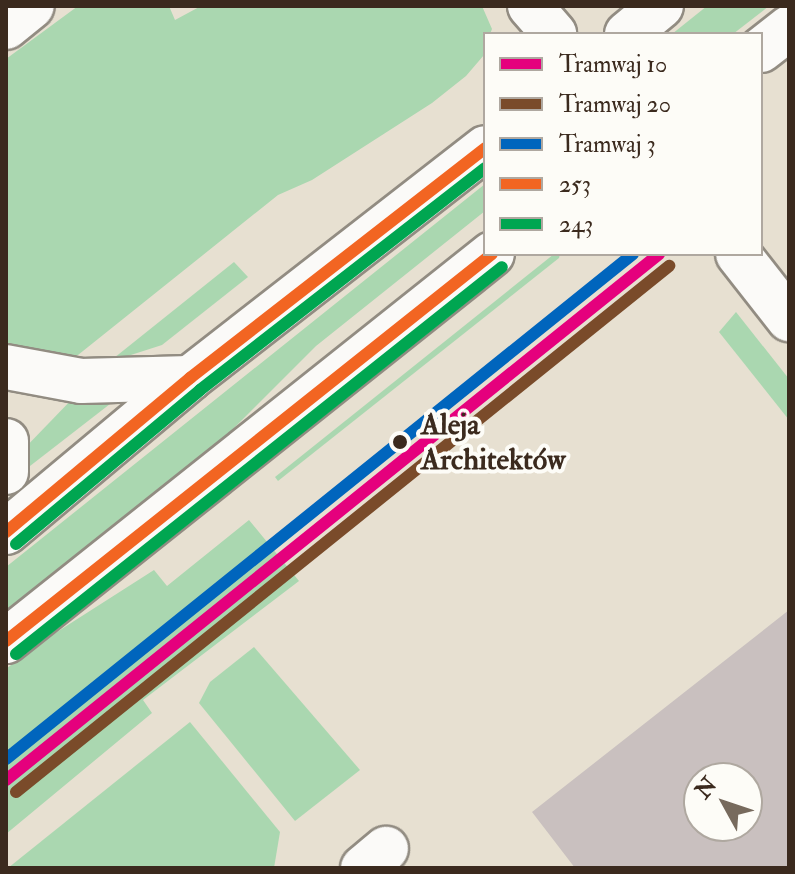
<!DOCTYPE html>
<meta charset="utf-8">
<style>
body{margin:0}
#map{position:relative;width:795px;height:874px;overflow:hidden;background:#e7e0d1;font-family:"IM FELL Double Pica",serif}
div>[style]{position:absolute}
.green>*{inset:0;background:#aad7b0}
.building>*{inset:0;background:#c9c0bf}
.roads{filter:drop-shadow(2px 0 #928c82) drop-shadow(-2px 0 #928c82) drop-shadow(0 2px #928c82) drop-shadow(0 -2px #928c82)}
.minor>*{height:44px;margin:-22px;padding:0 22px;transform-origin:22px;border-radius:22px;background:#fbfaf8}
.major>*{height:44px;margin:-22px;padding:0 22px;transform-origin:22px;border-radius:22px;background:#fbfaf8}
.bus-1>*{height:12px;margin:-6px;padding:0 6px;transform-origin:6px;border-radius:6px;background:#f26522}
.bus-2>*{height:12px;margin:-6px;padding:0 6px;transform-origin:6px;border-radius:6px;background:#00a651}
.tram-1>*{height:12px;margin:-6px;padding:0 6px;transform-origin:6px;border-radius:6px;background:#e5007d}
.tram-2>*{height:12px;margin:-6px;padding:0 6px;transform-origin:6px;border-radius:6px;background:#7a4b2a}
.tram-3>*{height:12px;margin:-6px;padding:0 6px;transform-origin:6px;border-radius:6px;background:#0065bd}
.dots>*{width:22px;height:22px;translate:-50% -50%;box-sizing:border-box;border:4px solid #fdfcf7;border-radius:50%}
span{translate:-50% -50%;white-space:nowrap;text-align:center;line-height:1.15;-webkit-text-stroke:8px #fdfcf7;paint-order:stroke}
.stop-label{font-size:30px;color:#3b2a1e;font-weight:700}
.left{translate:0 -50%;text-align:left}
.frame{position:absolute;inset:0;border:8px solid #3b2a1e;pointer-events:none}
.legend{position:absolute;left:483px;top:32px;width:280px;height:224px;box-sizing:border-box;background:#fdfcf7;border:2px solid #afa8a0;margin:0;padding:10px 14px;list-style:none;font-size:24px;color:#3b2a1e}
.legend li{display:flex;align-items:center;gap:16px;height:40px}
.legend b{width:40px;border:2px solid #afa8a0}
.north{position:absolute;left:683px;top:762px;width:80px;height:80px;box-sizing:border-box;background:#fdfcf7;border:2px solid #afa8a0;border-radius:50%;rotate:310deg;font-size:22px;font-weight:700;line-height:32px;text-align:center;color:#3b2a1e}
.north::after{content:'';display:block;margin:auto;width:28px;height:36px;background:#776a5d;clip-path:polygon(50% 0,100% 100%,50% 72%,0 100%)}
</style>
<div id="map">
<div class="green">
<i style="clip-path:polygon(78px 6px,169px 6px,175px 20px,201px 6px,482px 6px,492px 29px,490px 34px,485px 34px,484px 55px,466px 76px,432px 103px,312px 180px,278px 195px,78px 355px,54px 365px,6px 347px,6px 59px)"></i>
<i style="clip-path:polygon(707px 6px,769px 6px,733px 34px,672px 34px)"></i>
<i style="clip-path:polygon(485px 184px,485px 211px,316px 346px,215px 447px,6px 616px,6px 567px)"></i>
<i style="clip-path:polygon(554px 254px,560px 254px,559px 258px,278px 481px,275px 477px)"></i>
<i style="clip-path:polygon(234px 262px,248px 277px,162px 345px,109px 362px)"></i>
<i style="clip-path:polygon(736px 312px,789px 379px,789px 420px,719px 332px)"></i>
<i style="clip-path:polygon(76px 395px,119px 397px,21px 473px,20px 453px)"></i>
<i style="clip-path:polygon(249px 520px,299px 581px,143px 700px,152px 713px,6px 834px,6px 669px,35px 646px,154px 570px,167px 586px)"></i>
<i style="clip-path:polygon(254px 647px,360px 770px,295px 821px,199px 703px,210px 682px)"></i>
<i style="clip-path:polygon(190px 722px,280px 832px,274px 868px,8px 868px)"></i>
</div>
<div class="building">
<i style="clip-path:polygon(evenodd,789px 610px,789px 868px,575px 868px,532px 812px,789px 610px,699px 778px,747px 778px,747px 826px,699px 826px,699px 778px)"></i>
</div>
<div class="roads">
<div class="minor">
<i style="left:530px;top:6px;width:37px;rotate:49deg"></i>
<i style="left:6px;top:27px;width:33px;rotate:-39deg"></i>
<i style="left:738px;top:254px;width:83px;rotate:51.9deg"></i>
<i style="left:6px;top:367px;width:76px;rotate:10.6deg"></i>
<i style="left:81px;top:381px;width:109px;rotate:-1.6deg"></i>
<i style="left:6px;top:441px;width:31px;rotate:90deg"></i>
<i style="left:363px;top:868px;width:30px;rotate:-40deg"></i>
</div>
<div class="major">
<i style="left:627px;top:34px;width:44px;rotate:-39.5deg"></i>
<i style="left:761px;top:50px;width:36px;rotate:-38deg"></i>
<i style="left:6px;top:532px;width:240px;rotate:-39.9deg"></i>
<i style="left:190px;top:378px;width:374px;rotate:-37.9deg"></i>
<i style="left:6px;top:641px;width:621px;rotate:-38.53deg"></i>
</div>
</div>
<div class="bus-1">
<i style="left:6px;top:532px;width:240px;rotate:-39.9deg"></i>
<i style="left:190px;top:378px;width:374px;rotate:-37.9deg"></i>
<i style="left:6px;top:641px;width:621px;rotate:-38.53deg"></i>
</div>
<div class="bus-2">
<i style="left:16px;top:544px;width:240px;rotate:-39.9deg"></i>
<i style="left:200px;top:390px;width:361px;rotate:-37.9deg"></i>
<i style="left:16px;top:654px;width:621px;rotate:-38.53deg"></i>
</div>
<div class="tram-1">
<i style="left:6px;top:780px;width:839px;rotate:-38.85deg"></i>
</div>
<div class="tram-2">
<i style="left:16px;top:792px;width:839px;rotate:-38.85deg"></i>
</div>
<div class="tram-3">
<i style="left:6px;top:759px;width:805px;rotate:-38.85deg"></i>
</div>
<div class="dots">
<i style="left:400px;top:442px;background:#3b2a1e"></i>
</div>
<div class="stop-label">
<span class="left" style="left:421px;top:442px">Aleja<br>Architektów</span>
</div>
<div class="frame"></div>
<ul class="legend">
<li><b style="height:10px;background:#e5007d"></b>Tramwaj 10</li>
<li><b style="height:10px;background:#7a4b2a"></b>Tramwaj 20</li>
<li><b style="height:10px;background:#0065bd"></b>Tramwaj 3</li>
<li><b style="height:10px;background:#f26522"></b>253</li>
<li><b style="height:10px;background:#00a651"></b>243</li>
</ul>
<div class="north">N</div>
</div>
